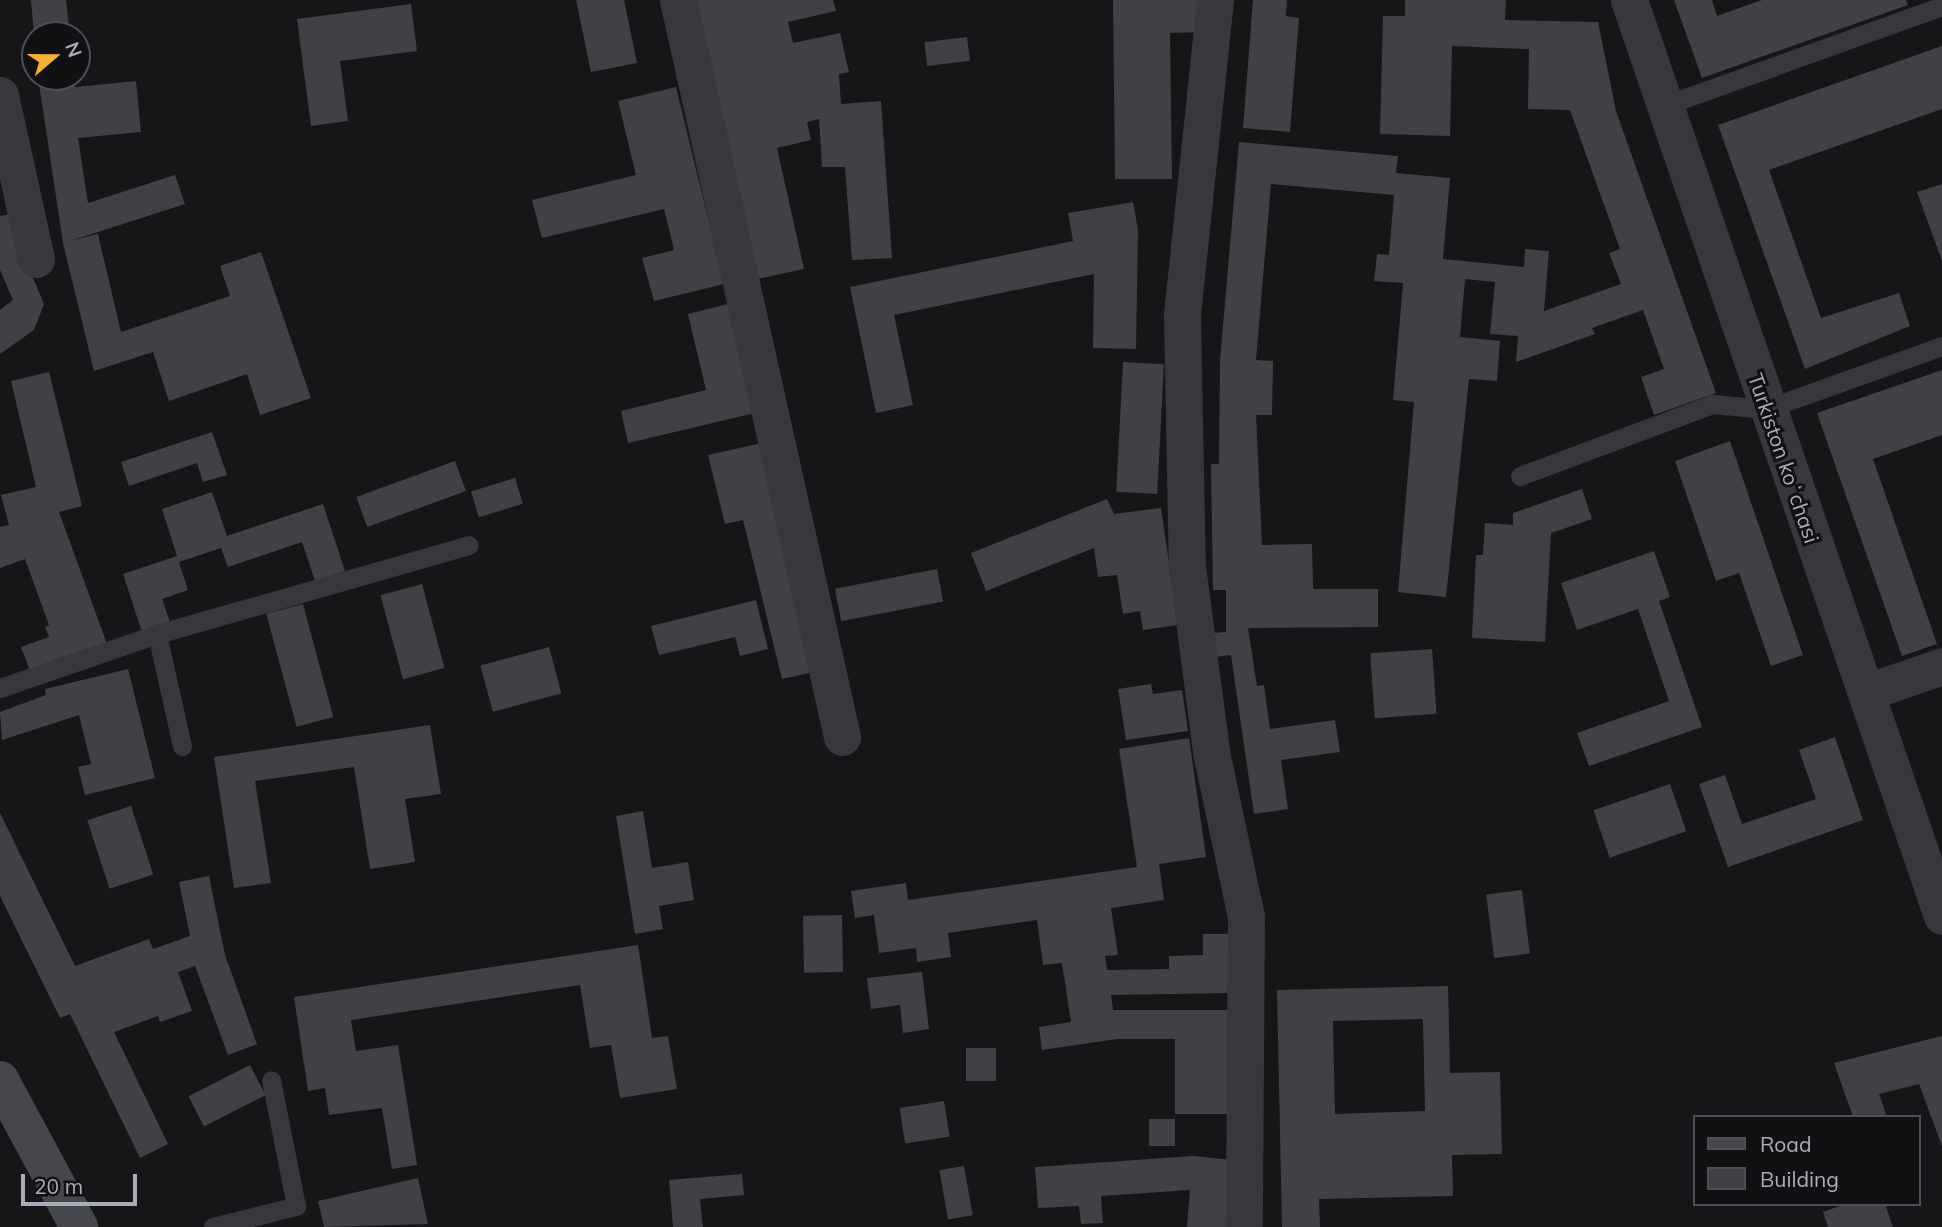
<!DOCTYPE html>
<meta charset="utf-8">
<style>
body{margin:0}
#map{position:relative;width:1942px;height:1227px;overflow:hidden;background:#161618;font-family:Mulish,sans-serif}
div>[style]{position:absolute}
.building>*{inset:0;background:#404145;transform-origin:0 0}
.service>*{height:19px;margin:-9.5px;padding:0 9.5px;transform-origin:9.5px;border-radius:9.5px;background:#37383d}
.minor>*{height:37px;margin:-18.5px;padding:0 18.5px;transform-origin:18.5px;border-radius:18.5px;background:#37383d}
.secondary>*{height:38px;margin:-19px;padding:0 19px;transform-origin:19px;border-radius:19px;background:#45474d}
span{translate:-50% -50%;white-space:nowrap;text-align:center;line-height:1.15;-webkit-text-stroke:6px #111113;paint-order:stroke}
.street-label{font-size:21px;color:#a8adb8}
.legend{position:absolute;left:1693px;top:1115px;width:228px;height:91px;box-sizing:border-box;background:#111113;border:2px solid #4d4f55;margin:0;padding:9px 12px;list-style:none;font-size:21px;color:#a8adb8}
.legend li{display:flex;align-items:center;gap:14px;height:35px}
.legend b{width:35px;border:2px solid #4d4f55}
.north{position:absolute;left:21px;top:21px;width:70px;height:70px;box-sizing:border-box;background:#111113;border:2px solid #4d4f55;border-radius:50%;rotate:70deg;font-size:19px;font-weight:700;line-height:28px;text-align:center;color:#a8adb8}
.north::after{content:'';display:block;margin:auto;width:24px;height:32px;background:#f2b134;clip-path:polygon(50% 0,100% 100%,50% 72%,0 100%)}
.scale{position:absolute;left:21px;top:1174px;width:116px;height:32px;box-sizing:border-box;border:4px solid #a8adb8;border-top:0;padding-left:9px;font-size:21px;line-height:24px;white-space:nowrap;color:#a8adb8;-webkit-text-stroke:5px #111113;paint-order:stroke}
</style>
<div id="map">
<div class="building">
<i style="clip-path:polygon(31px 0,66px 0,70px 35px,34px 35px)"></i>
<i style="clip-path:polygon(576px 0,624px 0,637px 63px,591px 72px)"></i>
<i style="clip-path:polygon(695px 0,833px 0,836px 11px,788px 22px,793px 43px,840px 33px,849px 72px,839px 74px,841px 104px,881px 101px,892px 258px,852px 260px,845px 167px,822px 167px,819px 119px,807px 122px,811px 140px,777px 148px,804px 269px,757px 279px)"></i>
<i style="clip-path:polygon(1113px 0,1207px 0,1207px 32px,1170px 33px,1172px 179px,1115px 179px)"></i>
<i style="clip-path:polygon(1253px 0,1287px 0,1286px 16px,1299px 18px,1290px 132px,1243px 128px)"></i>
<i style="clip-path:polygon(1405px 0,1506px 0,1505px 20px,1598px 22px,1616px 111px,1716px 393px,1654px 415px,1641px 377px,1664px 369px,1643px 310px,1592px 328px,1595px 334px,1516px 362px,1518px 336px,1490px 334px,1495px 282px,1465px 279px,1460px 337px,1500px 341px,1497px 381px,1469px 379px,1446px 597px,1398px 592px,1414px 402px,1393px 400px,1403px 283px,1374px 281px,1377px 254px,1389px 255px,1394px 195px,1271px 184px,1256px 360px,1273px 361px,1272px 415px,1256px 415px,1262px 545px,1312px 544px,1313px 589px,1378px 589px,1378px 627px,1248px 628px,1257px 686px,1264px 685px,1270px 729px,1335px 720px,1340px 752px,1281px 760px,1288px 809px,1254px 814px,1231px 655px,1215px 657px,1212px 633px,1226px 632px,1226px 590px,1213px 590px,1211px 464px,1219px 464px,1220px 360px,1239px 142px,1398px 156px,1396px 173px,1450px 178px,1443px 259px,1524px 267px,1525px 249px,1549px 251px,1544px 311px,1621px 284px,1609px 253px,1620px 249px,1570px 110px,1528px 109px,1529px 49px,1452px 46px,1450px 136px,1380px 134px,1383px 16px,1405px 16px)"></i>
<i style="clip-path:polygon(1674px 0,1712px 0,1717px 16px,1762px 0,1906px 0,1908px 5px,1702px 78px)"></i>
<i style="clip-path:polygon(411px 4px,417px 51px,340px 61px,348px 121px,311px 126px,297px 19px)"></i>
<i style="left:967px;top:37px;width:24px;height:43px;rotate:83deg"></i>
<i style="clip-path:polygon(1942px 46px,1942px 109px,1769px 170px,1821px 318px,1899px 293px,1910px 326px,1805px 369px,1718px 125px)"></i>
<i style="clip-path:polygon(38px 77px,74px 77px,75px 87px,136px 81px,141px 132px,78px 138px,88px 203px,175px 175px,185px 204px,70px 241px,98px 234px,121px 332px,230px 296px,220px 266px,261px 252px,311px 398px,260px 415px,247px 374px,169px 401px,153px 352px,94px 371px,63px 243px)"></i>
<i style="clip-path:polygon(676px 87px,724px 284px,654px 301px,642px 258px,674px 250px,664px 209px,542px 238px,532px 200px,636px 175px,618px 101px)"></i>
<i style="clip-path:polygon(1942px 184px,1942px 261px,1917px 192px)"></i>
<i style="clip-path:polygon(1133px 202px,1138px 230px,1136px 349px,1093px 348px,1094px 274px,894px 315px,913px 405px,876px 413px,850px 287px,1073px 241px,1068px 213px)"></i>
<i style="clip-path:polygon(19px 212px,19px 245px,44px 304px,34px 330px,0 354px,0 310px,13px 300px,0 270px,0 216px)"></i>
<i style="clip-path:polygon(728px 304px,755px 413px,628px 443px,621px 411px,706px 390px,688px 314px)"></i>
<i style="left:1123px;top:362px;width:41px;height:130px;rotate:3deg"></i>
<i style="clip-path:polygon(1942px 370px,1942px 435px,1873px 459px,1937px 644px,1902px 656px,1817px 413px)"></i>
<i style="clip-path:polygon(49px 372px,82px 506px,59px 512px,107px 644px,30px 671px,21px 647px,49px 637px,45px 627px,49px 625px,25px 559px,0 568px,0 527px,9px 525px,1px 495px,36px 487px,11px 381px)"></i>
<i style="clip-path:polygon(212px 432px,227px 475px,203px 482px,197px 463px,129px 486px,121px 462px)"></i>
<i style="clip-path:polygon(1730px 441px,1803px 655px,1771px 666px,1739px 573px,1716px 581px,1675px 461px)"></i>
<i style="clip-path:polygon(762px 443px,818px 671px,782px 679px,743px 520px,725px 524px,708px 455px)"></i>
<i style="left:455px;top:461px;width:32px;height:105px;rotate:70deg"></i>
<i style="left:515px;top:478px;width:27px;height:46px;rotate:73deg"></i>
<i style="clip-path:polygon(1582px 489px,1592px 519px,1551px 533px,1545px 642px,1472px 638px,1476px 555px,1483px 555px,1485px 523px,1513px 525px,1513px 513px)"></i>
<i style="clip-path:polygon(212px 492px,227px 536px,323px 504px,345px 571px,315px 581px,302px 542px,228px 567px,221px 548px,179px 562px,188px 590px,162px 599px,170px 622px,142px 632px,123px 574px,177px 556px,162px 509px)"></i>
<i style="clip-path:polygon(1107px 499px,1114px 514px,1161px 508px,1178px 625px,1143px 630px,1140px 611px,1123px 614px,1117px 575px,1098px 577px,1094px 548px,986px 591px,971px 553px)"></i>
<i style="clip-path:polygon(1654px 551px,1670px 597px,1659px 601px,1702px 727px,1589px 766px,1577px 733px,1669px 701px,1638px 609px,1577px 630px,1561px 583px)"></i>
<i style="left:937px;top:569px;width:33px;height:104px;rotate:79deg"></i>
<i style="left:422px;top:584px;width:87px;height:43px;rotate:75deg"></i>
<i style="clip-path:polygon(756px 600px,768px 649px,740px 656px,735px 637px,659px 655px,651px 626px)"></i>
<i style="left:303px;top:604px;width:117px;height:38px;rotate:75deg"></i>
<i style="left:549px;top:647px;width:48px;height:71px;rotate:75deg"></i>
<i style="left:1432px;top:649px;width:65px;height:62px;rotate:86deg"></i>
<i style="clip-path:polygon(128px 669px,155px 778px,85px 795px,78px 767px,91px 764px,79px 715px,2px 740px,0 712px,46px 695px,45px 689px)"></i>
<i style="clip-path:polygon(1151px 684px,1153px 694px,1182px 690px,1188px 731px,1126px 740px,1118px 689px)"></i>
<i style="clip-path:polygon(430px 725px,441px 794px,405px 799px,415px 862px,370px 869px,354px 767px,255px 781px,271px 883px,234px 888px,214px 757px)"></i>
<i style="clip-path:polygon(1835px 737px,1863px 820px,1728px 867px,1699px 784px,1725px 775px,1742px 824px,1816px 799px,1799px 750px)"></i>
<i style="clip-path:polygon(1189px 738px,1206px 857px,1159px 864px,1164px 900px,1111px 908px,1118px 955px,1105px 956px,1107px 970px,1169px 969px,1169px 956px,1203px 955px,1203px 934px,1229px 934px,1231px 993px,1111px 995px,1113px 1010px,1229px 1010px,1229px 1114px,1175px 1114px,1175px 1039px,1117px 1039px,1042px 1050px,1039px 1027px,1071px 1022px,1062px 963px,1043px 965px,1037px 920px,948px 933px,951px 957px,917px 962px,916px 948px,879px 953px,874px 915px,855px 918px,851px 891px,906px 883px,908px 900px,1137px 867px,1119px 749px)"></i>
<i style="left:1670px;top:784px;width:50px;height:81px;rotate:71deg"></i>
<i style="left:131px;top:806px;width:72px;height:46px;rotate:72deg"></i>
<i style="clip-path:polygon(643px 811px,652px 868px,688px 862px,694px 900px,659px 906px,663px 929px,635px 934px,616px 816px)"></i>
<i style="clip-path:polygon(0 813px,75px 966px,149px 939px,153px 949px,190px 936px,179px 882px,209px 876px,225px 955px,257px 1044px,228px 1055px,195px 966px,178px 972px,192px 1011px,160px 1022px,158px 1016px,114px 1032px,168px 1144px,140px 1158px,70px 1014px,60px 1018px,0 896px)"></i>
<i style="left:1522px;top:890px;width:64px;height:36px;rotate:83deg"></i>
<i style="left:842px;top:915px;width:57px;height:39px;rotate:89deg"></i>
<i style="clip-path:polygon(638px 945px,652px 1038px,668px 1036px,677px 1089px,620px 1098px,611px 1045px,590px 1048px,580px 985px,351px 1020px,356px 1051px,398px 1045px,417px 1165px,392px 1169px,382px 1108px,329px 1115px,325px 1088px,308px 1091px,294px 997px)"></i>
<i style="clip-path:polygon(922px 972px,929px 1029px,903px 1033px,900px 1005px,871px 1009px,867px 978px)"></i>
<i style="clip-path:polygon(evenodd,1448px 986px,1450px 1073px,1500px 1072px,1502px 1154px,1452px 1155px,1453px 1196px,1319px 1199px,1320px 1227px,1282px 1227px,1277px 990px,1448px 986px,1423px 1019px,1425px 1111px,1335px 1114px,1333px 1021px,1423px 1019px)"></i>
<i style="clip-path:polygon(1942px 1036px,1942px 1146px,1919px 1084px,1879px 1094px,1887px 1117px,1853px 1117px,1834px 1063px)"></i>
<i style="left:966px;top:1048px;width:30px;height:33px"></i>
<i style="left:250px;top:1065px;width:34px;height:69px;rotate:63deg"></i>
<i style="left:944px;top:1101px;width:36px;height:45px;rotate:81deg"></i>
<i style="left:1149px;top:1119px;width:26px;height:27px"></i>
<i style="clip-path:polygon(1193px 1156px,1232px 1160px,1226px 1227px,1187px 1227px,1190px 1190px,1101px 1196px,1103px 1223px,1081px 1224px,1079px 1206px,1038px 1208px,1035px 1167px)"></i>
<i style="left:964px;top:1166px;width:50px;height:25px;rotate:80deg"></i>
<i style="clip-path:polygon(742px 1174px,744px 1195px,700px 1199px,703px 1227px,673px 1227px,669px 1180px)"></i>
<i style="clip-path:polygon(418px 1178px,428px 1224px,324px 1227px,318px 1201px)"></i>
<i style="clip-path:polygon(1845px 1204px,1885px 1204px,1893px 1227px,1828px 1227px,1823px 1212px)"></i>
</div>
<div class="service">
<i style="left:1663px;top:106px;width:296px;rotate:-19.7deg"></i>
<i style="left:1520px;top:476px;width:206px;rotate:-20.5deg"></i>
<i style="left:1713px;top:404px;width:53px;rotate:5.4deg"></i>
<i style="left:1766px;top:409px;width:187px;rotate:-19.7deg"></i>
<i style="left:157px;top:634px;width:324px;rotate:-15.9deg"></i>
<i style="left:0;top:688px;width:166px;rotate:-19deg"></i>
<i style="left:157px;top:634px;width:115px;rotate:77.4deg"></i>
<i style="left:213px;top:1227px;width:86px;rotate:-14.2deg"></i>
<i style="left:296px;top:1206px;width:128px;rotate:-101.2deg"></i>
</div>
<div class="minor">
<i style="left:678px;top:0;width:755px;rotate:77.45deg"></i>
<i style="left:1215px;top:0;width:318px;rotate:96deg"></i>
<i style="left:1182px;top:316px;width:250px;rotate:88.9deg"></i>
<i style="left:1187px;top:566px;width:188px;rotate:82.6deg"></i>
<i style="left:1211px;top:752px;width:169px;rotate:78deg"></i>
<i style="left:1246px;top:917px;width:310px;rotate:90.4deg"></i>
<i style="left:1629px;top:0;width:968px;rotate:71.13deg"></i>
<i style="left:0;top:95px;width:168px;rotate:77.6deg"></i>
<i style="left:1867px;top:692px;width:79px;rotate:-19.1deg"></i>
</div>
<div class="secondary">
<i style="left:0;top:1080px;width:167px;rotate:61.7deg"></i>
</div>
<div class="street-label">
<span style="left:1784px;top:458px;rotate:71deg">Turkiston koʻchasi</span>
</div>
<ul class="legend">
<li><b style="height:9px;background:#45474d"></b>Road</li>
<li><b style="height:19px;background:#404145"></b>Building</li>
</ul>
<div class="north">N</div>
<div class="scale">20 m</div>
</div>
